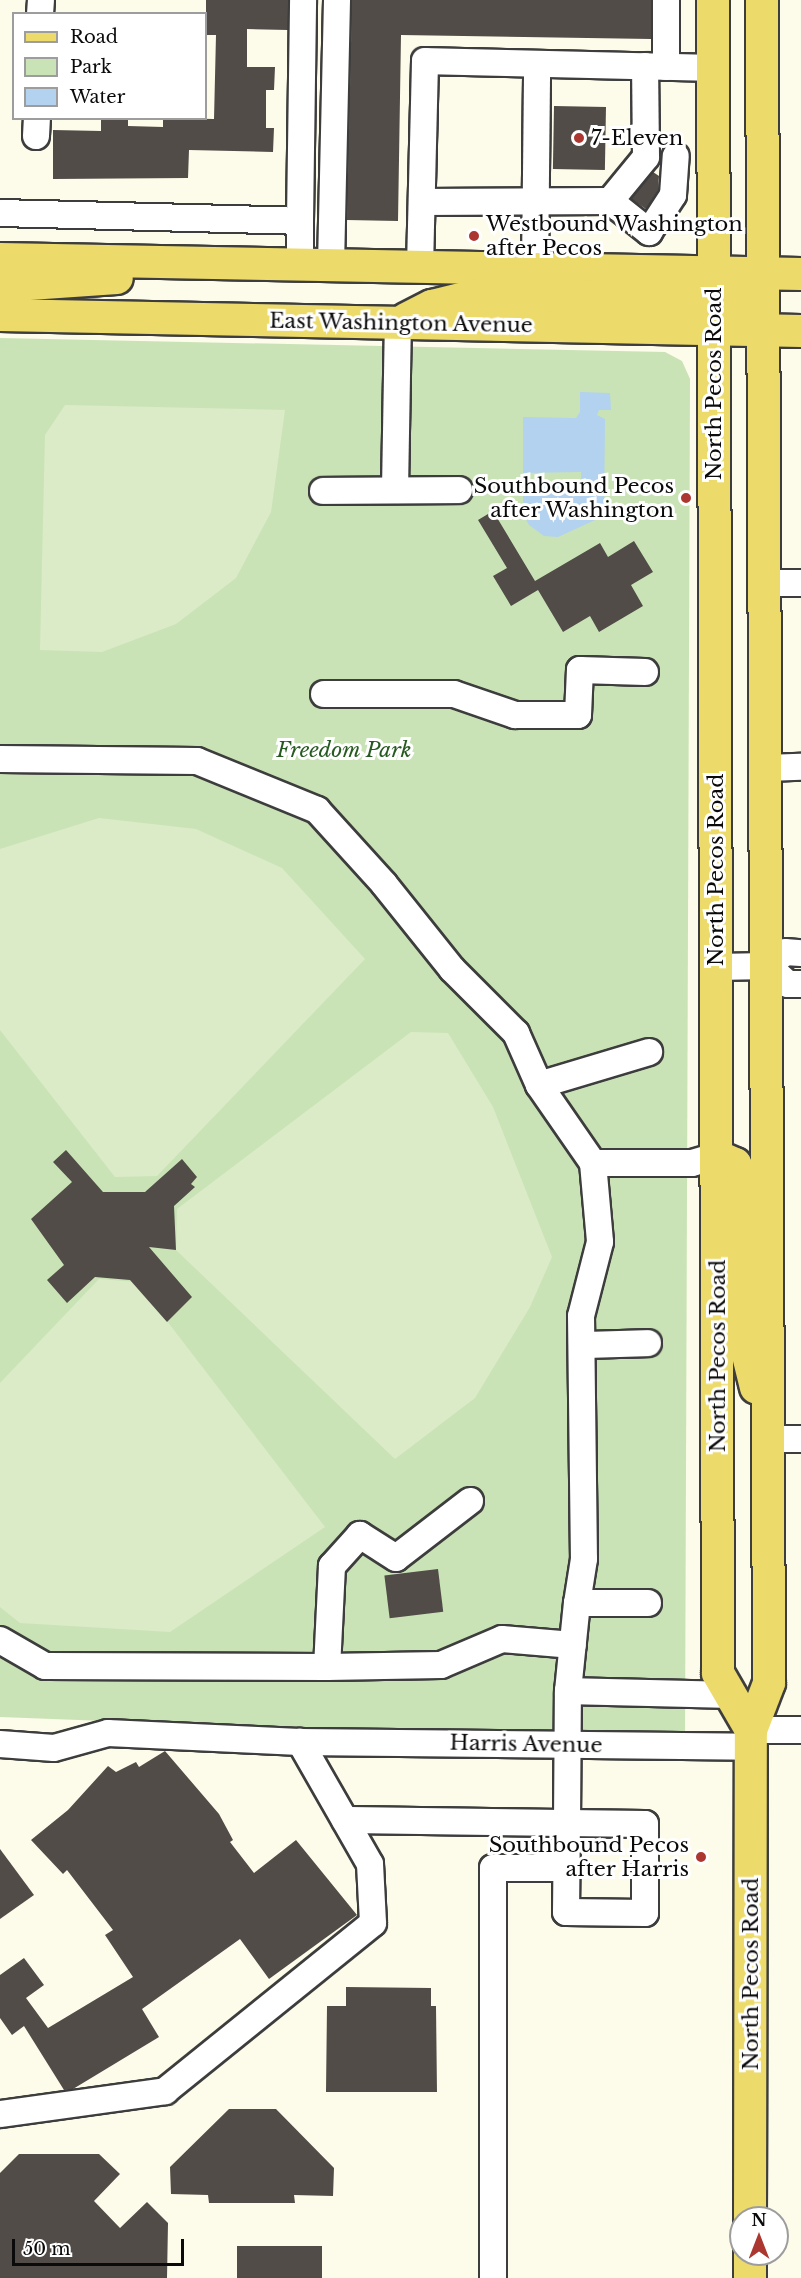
<!DOCTYPE html>
<style>
body{margin:0}
#map{position:relative;width:801px;height:2278px;overflow:hidden;background:#fdfbe9;font-family:"Libre Baskerville",serif}
div>[style]{position:absolute}
.green>*{inset:0;background:#c9e3b6}
.pitch>*{inset:0;background:#dbebc7}
.water>*{inset:0;background:#b2d2f0}
.building>*{inset:0;background:#514c47;transform-origin:0 0}
.roads{filter:drop-shadow(2px 0 #3d3d3d) drop-shadow(-2px 0 #3d3d3d) drop-shadow(0 2px #3d3d3d) drop-shadow(0 -2px #3d3d3d)}
.minor>*{height:26px;margin:-13px;padding:0 13px;transform-origin:13px;border-radius:13px;background:#fff}
.major>*{height:32px;margin:-16px;padding:0 16px;transform-origin:16px;border-radius:16px;background:#ecda6a}
.dots>*{width:16px;height:16px;translate:-50% -50%;box-sizing:border-box;border:3px solid #fff;border-radius:50%}
span{translate:-50% -50%;white-space:nowrap;text-align:center;line-height:1.15;-webkit-text-stroke:6px #fff;paint-order:stroke}
.poi-label{font-size:21px;color:#0a0a0a}
.left{translate:0 -50%;text-align:left}
.right{translate:-100% -50%;text-align:right}
.street-label{font-size:21px;color:#0a0a0a}
.park-label{font-size:21px;color:#275a21;font-style:italic}
.legend{position:absolute;left:12px;top:12px;width:195px;height:108px;box-sizing:border-box;background:#fff;border:2px solid #9d9d9d;margin:0;padding:8px 10px;list-style:none;font-size:18px;color:#0a0a0a}
.legend li{display:flex;align-items:center;gap:12px;height:30px}
.legend b{width:30px;border:2px solid #9d9d9d}
.north{position:absolute;left:729px;top:2206px;width:60px;height:60px;box-sizing:border-box;background:#fff;border:2px solid #9d9d9d;border-radius:50%;rotate:0deg;font-size:16px;font-weight:700;line-height:24px;text-align:center;color:#0a0a0a}
.north::after{content:'';display:block;margin:auto;width:21px;height:27px;background:#ac3730;clip-path:polygon(50% 0,100% 100%,50% 72%,0 100%)}
.scale{position:absolute;left:12px;top:2239px;width:172px;height:27px;box-sizing:border-box;border:3px solid #0a0a0a;border-top:0;padding-left:8px;font-size:18px;line-height:21px;white-space:nowrap;color:#0a0a0a;-webkit-text-stroke:4px #fff;paint-order:stroke}
</style>
<div id="map">
<div class="green">
<i style="clip-path:polygon(0 338px,665px 352px,682px 361px,690px 379px,685px 1743px,0 1717px)"></i>
</div>
<div class="pitch">
<i style="clip-path:polygon(65px 405px,285px 410px,271px 512px,236px 578px,176px 624px,102px 652px,40px 650px,45px 435px)"></i>
<i style="clip-path:polygon(99px 818px,196px 829px,282px 868px,365px 959px,157px 1176px,115px 1177px,0 1030px,0 849px)"></i>
<i style="clip-path:polygon(411px 1032px,448px 1033px,493px 1107px,552px 1257px,530px 1307px,475px 1398px,395px 1459px,176px 1250px,177px 1209px)"></i>
<i style="clip-path:polygon(99px 1279px,137px 1282px,325px 1527px,170px 1632px,20px 1623px,0 1607px,0 1383px)"></i>
</div>
<div class="water">
<i style="clip-path:polygon(580px 392px,610px 393px,611px 410px,599px 410px,597px 415px,605px 419px,604px 516px,558px 537px,544px 536px,529px 525px,523px 514px,523px 493px,534px 486px,572px 485px,581px 490px,581px 472px,523px 473px,523px 417px,576px 418px,580px 412px)"></i>
</div>
<div class="building">
<i style="clip-path:polygon(206px 0,288px 0,288px 30px,247px 29px,247px 67px,275px 67px,274px 90px,266px 90px,266px 128px,274px 128px,273px 152px,189px 150px,188px 178px,53px 179px,53px 130px,101px 131px,101px 119px,128px 120px,128px 126px,163px 127px,163px 118px,214px 119px,216px 35px,206px 35px)"></i>
<i style="clip-path:polygon(352px 0,651px 0,651px 39px,401px 35px,398px 221px,347px 220px)"></i>
<i style="left:554px;top:106px;width:52px;height:63px;rotate:1deg"></i>
<i style="clip-path:polygon(653px 172px,659px 176px,658px 190px,646px 209px,631px 199px)"></i>
<i style="clip-path:polygon(493px 511px,535px 581px,600px 543px,608px 557px,634px 541px,653px 572px,631px 585px,643px 606px,599px 632px,590px 616px,563px 632px,538px 590px,511px 606px,493px 576px,507px 568px,478px 520px)"></i>
<i style="clip-path:polygon(66px 1150px,103px 1192px,145px 1192px,182px 1159px,197px 1177px,191px 1184px,195px 1187px,174px 1206px,176px 1250px,149px 1247px,192px 1297px,167px 1322px,130px 1280px,95px 1277px,67px 1303px,47px 1280px,64px 1265px,31px 1219px,72px 1182px,53px 1162px)"></i>
<i style="left:438px;top:1569px;width:43px;height:54px;rotate:83deg"></i>
<i style="clip-path:polygon(165px 1751px,219px 1814px,233px 1840px,230px 1842px,254px 1873px,296px 1840px,357px 1915px,269px 1979px,240px 1939px,142px 2009px,159px 2037px,73px 2089px,64px 2090px,24px 2026px,12px 2035px,0 2018px,0 1975px,24px 1958px,44px 1985px,26px 1998px,48px 2028px,133px 1977px,105px 1935px,113px 1930px,67px 1870px,63px 1874px,31px 1840px,68px 1810px,108px 1766px,116px 1772px,136px 1762px,139px 1767px)"></i>
<i style="clip-path:polygon(0 1849px,34px 1895px,0 1919px)"></i>
<i style="clip-path:polygon(346px 1987px,431px 1988px,431px 2006px,436px 2006px,437px 2092px,326px 2092px,327px 2006px,346px 2006px)"></i>
<i style="clip-path:polygon(229px 2109px,276px 2109px,334px 2168px,333px 2196px,294px 2195px,295px 2203px,209px 2203px,208px 2195px,171px 2194px,170px 2167px)"></i>
<i style="clip-path:polygon(19px 2154px,99px 2154px,120px 2174px,94px 2201px,120px 2228px,147px 2202px,168px 2223px,167px 2278px,0 2278px,0 2173px)"></i>
<i style="left:322px;top:2246px;width:32px;height:85px;rotate:90deg"></i>
</div>
<div class="roads">
<div class="minor">
<i style="left:40px;top:14px;width:14px;rotate:-86deg"></i>
<i style="left:666px;top:67px;width:67px;rotate:-90deg"></i>
<i style="left:36px;top:136px;width:18px;rotate:-87deg"></i>
<i style="left:610px;top:201px;width:50px;rotate:38.5deg"></i>
<i style="left:649px;top:232px;width:44px;rotate:-57deg"></i>
<i style="left:673px;top:195px;width:39px;rotate:-86deg"></i>
<i style="left:422px;top:202px;width:188px;rotate:-0.3deg"></i>
<i style="left:610px;top:201px;width:57px;rotate:-50.7deg"></i>
<i style="left:646px;top:157px;width:91px;rotate:-90.6deg"></i>
<i style="left:0;top:213px;width:300px;rotate:1.5deg"></i>
<i style="left:300px;top:221px;width:43px;rotate:90deg"></i>
<i style="left:300px;top:221px;width:221px;rotate:-89.2deg"></i>
<i style="left:331px;top:265px;width:265px;rotate:-88.7deg"></i>
<i style="left:420px;top:267px;width:206px;rotate:-88.6deg"></i>
<i style="left:425px;top:61px;width:288px;rotate:1.4deg"></i>
<i style="left:535px;top:269px;width:205px;rotate:-89.4deg"></i>
<i style="left:395px;top:490px;width:167px;rotate:-89deg"></i>
<i style="left:323px;top:491px;width:136px;rotate:-0.4deg"></i>
<i style="left:764px;top:583px;width:37px"></i>
<i style="left:324px;top:694px;width:130px"></i>
<i style="left:454px;top:694px;width:65px;rotate:19deg"></i>
<i style="left:515px;top:715px;width:63px"></i>
<i style="left:578px;top:715px;width:45px;rotate:-87.5deg"></i>
<i style="left:580px;top:670px;width:65px;rotate:1.8deg"></i>
<i style="left:0;top:759px;width:197px;rotate:0.6deg"></i>
<i style="left:197px;top:761px;width:130px;rotate:22.2deg"></i>
<i style="left:317px;top:810px;width:100px;rotate:47.8deg"></i>
<i style="left:384px;top:884px;width:109px;rotate:51.3deg"></i>
<i style="left:452px;top:969px;width:91px;rotate:45deg"></i>
<i style="left:516px;top:1033px;width:57px;rotate:66.1deg"></i>
<i style="left:539px;top:1085px;width:95px;rotate:55.3deg"></i>
<i style="left:593px;top:1163px;width:79px;rotate:84.9deg"></i>
<i style="left:600px;top:1242px;width:76px;rotate:104.4deg"></i>
<i style="left:581px;top:1316px;width:243px;rotate:89.3deg"></i>
<i style="left:584px;top:1559px;width:45px;rotate:99deg"></i>
<i style="left:766px;top:768px;width:35px;rotate:-2deg"></i>
<i style="left:768px;top:966px;width:27px;rotate:42deg"></i>
<i style="left:788px;top:984px;width:13px"></i>
<i style="left:716px;top:967px;width:52px;rotate:-1.1deg"></i>
<i style="left:768px;top:966px;width:22px;rotate:-39deg"></i>
<i style="left:785px;top:952px;width:16px;rotate:4deg"></i>
<i style="left:539px;top:1085px;width:115px;rotate:-16.7deg"></i>
<i style="left:593px;top:1163px;width:99px"></i>
<i style="left:692px;top:1163px;width:26px;rotate:-16deg"></i>
<i style="left:582px;top:1345px;width:66px;rotate:-1.7deg"></i>
<i style="left:768px;top:1439px;width:33px"></i>
<i style="left:470px;top:1501px;width:93px;rotate:142.4deg"></i>
<i style="left:396px;top:1558px;width:43px;rotate:-147.4deg"></i>
<i style="left:360px;top:1535px;width:42px;rotate:132.1deg"></i>
<i style="left:332px;top:1566px;width:101px;rotate:92.8deg"></i>
<i style="left:327px;top:1667px;width:114px;rotate:-1deg"></i>
<i style="left:441px;top:1665px;width:66px;rotate:-23.1deg"></i>
<i style="left:502px;top:1639px;width:71px;rotate:4.8deg"></i>
<i style="left:0;top:1640px;width:52px;rotate:30deg"></i>
<i style="left:45px;top:1666px;width:282px;rotate:0.2deg"></i>
<i style="left:568px;top:1691px;width:88px;rotate:-84.2deg"></i>
<i style="left:577px;top:1603px;width:71px"></i>
<i style="left:751px;top:1730px;width:50px"></i>
<i style="left:0;top:1744px;width:54px;rotate:4.2deg"></i>
<i style="left:54px;top:1748px;width:56px;rotate:-15.5deg"></i>
<i style="left:108px;top:1733px;width:192px;rotate:2.7deg"></i>
<i style="left:300px;top:1742px;width:451px;rotate:0.6deg"></i>
<i style="left:345px;top:1820px;width:222px;rotate:0.8deg"></i>
<i style="left:567px;top:1823px;width:132px;rotate:-89.6deg"></i>
<i style="left:568px;top:1691px;width:162px;rotate:1.4deg"></i>
<i style="left:567px;top:1823px;width:78px;rotate:0.7deg"></i>
<i style="left:645px;top:1824px;width:89px;rotate:90deg"></i>
<i style="left:645px;top:1913px;width:79px;rotate:-179.3deg"></i>
<i style="left:566px;top:1912px;width:89px;rotate:-89.4deg"></i>
<i style="left:0;top:2114px;width:167px;rotate:-7.9deg"></i>
<i style="left:165px;top:2091px;width:267px;rotate:-38.9deg"></i>
<i style="left:373px;top:1923px;width:59px;rotate:-92.9deg"></i>
<i style="left:370px;top:1864px;width:141px;rotate:-119.8deg"></i>
<i style="left:493px;top:2278px;width:410px;rotate:-90deg"></i>
<i style="left:493px;top:1868px;width:74px"></i>
</div>
<div class="major">
<i style="left:713px;top:0;width:1673px;rotate:89.83deg"></i>
<i style="left:718px;top:1673px;width:66px;rotate:59.9deg"></i>
<i style="left:0;top:259px;width:801px;rotate:1.07deg"></i>
<i style="left:0;top:286px;width:117px;rotate:-3.9deg"></i>
<i style="left:0;top:315px;width:801px;rotate:1.14deg"></i>
<i style="left:406px;top:319px;width:29px;rotate:-27deg"></i>
<i style="left:432px;top:306px;width:50px;rotate:-13.8deg"></i>
<i style="left:481px;top:294px;width:282px;rotate:1.4deg"></i>
<i style="left:717px;top:1156px;width:20px;rotate:24deg"></i>
<i style="left:735px;top:1164px;width:16px;rotate:63deg"></i>
<i style="left:742px;top:1178px;width:161px;rotate:89.3deg"></i>
<i style="left:744px;top:1339px;width:50px;rotate:76.2deg"></i>
<i style="left:750px;top:2218px;width:488px;rotate:-89.9deg"></i>
<i style="left:751px;top:1730px;width:50px;rotate:-69deg"></i>
<i style="left:769px;top:1683px;width:1683px;rotate:-90.24deg"></i>
<i style="left:750px;top:2278px;width:24px;rotate:-90deg"></i>
</div>
</div>
<div class="dots">
<i style="left:579px;top:138px;background:#ac3730"></i>
<i style="left:474px;top:236px;background:#ac3730"></i>
<i style="left:686px;top:498px;background:#ac3730"></i>
<i style="left:701px;top:1857px;background:#ac3730"></i>
</div>
<div class="poi-label">
<span class="left" style="left:591px;top:138px">7-Eleven</span>
<span class="left" style="left:486px;top:236px">Westbound Washington<br>after Pecos</span>
<span class="right" style="left:674px;top:498px">Southbound Pecos<br>after Washington</span>
<span class="right" style="left:689px;top:1857px">Southbound Pecos<br>after Harris</span>
</div>
<div class="street-label">
<span style="left:401px;top:323px;rotate:1deg">East Washington Avenue</span>
<span style="left:714px;top:384px;rotate:-90deg">North Pecos Road</span>
<span style="left:716px;top:870px;rotate:-90deg">North Pecos Road</span>
<span style="left:718px;top:1356px;rotate:-90deg">North Pecos Road</span>
<span style="left:526px;top:1744px;rotate:1deg">Harris Avenue</span>
<span style="left:751px;top:1974px;rotate:-90deg">North Pecos Road</span>
</div>
<div class="park-label">
<span style="left:344px;top:750px">Freedom Park</span>
</div>
<ul class="legend">
<li><b style="height:8px;background:#ecda6a"></b>Road</li>
<li><b style="height:16px;background:#c9e3b6"></b>Park</li>
<li><b style="height:16px;background:#b2d2f0"></b>Water</li>
</ul>
<div class="north">N</div>
<div class="scale">50 m</div>
</div>
